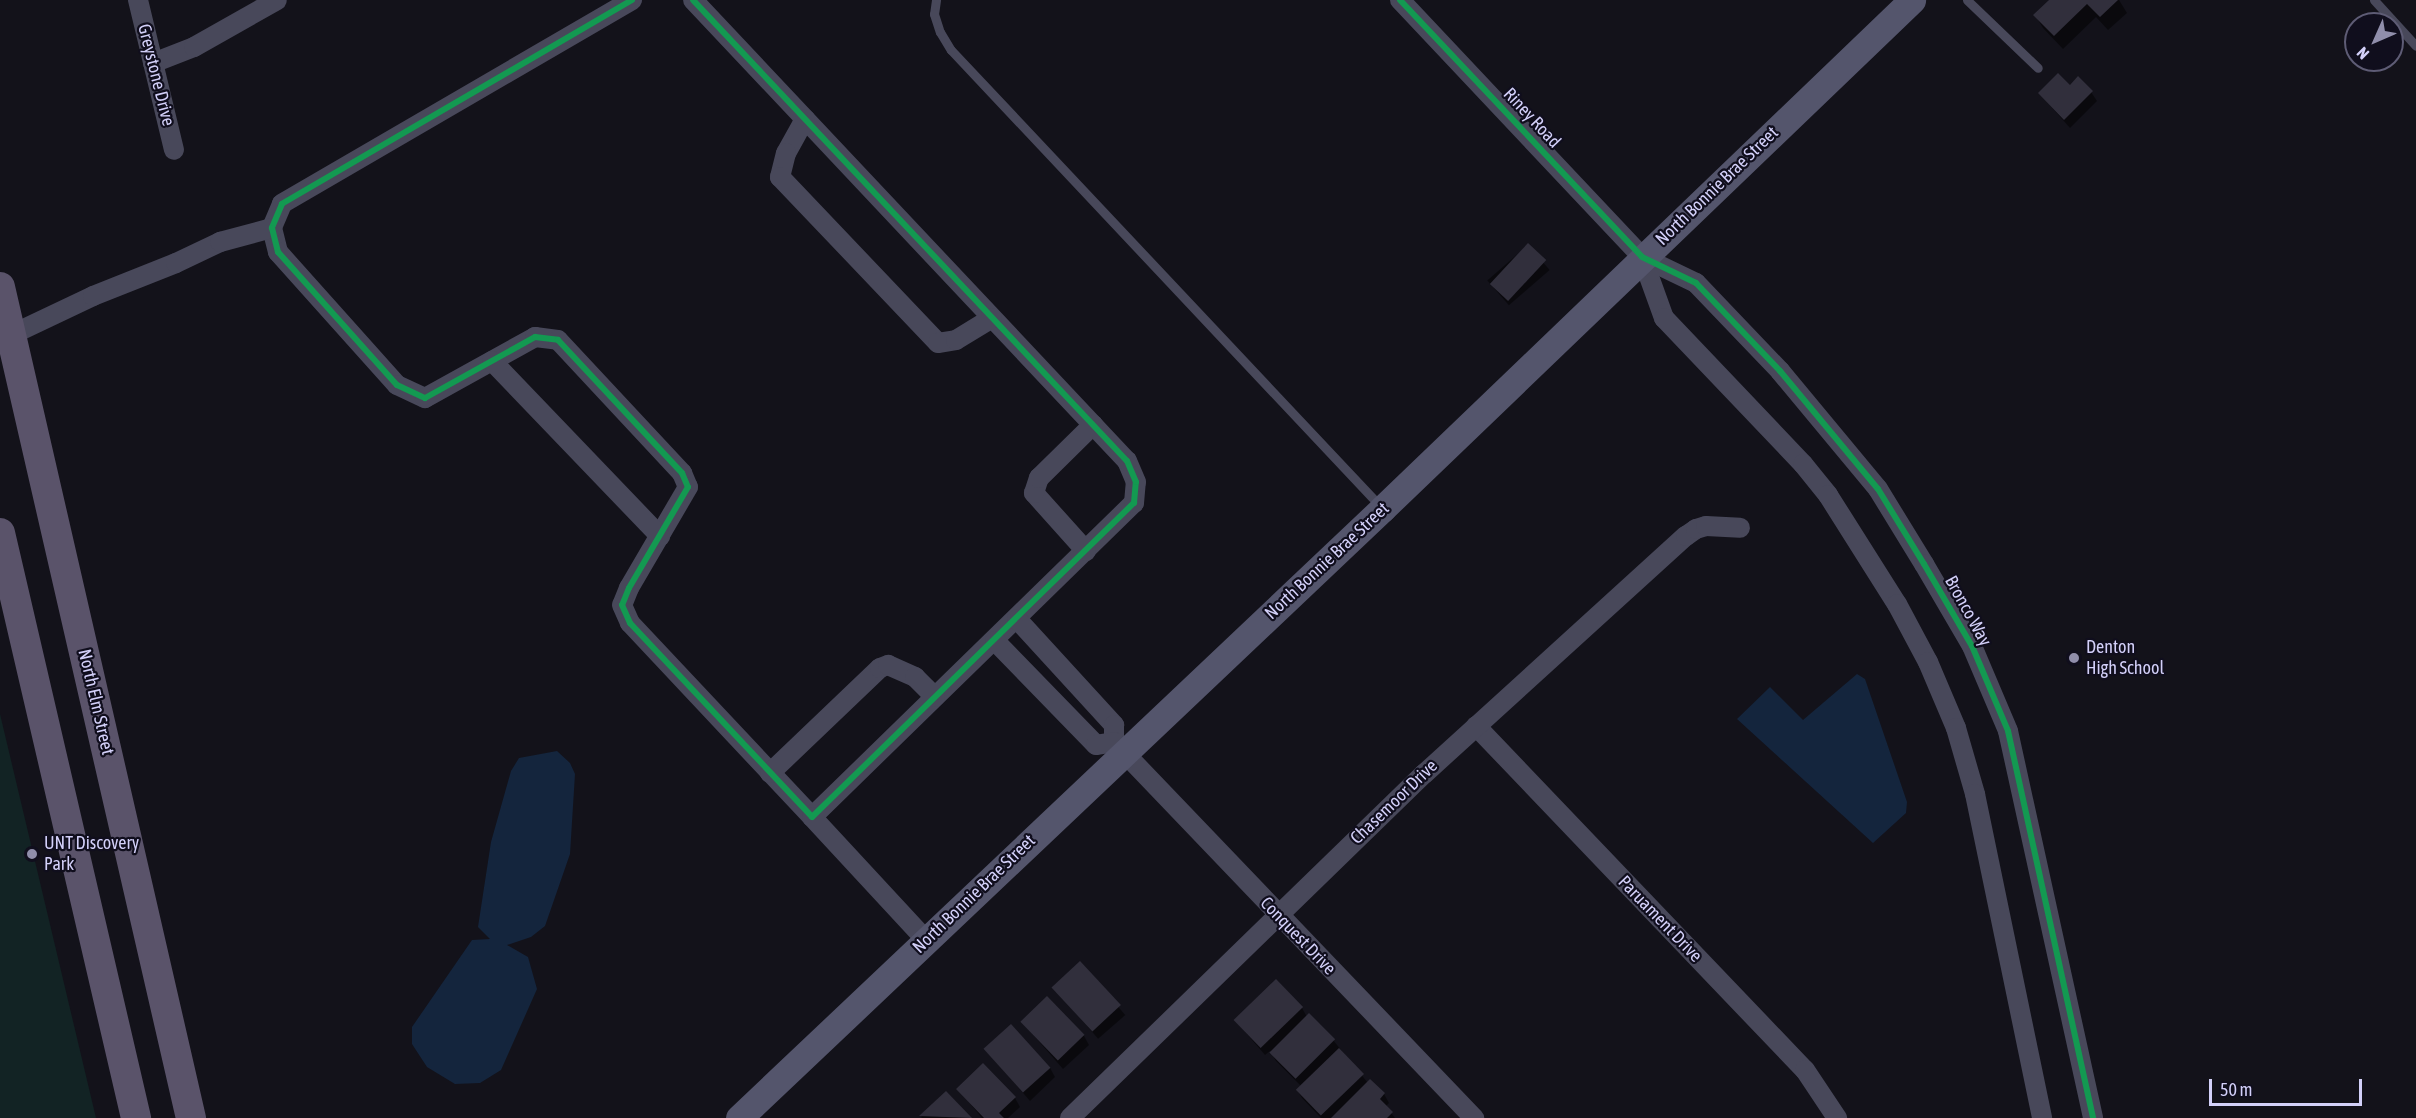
<!DOCTYPE html>
<style>
body{margin:0}
#map{position:relative;width:2416px;height:1118px;overflow:hidden;background:#13121a;font-family:"Asap Condensed",sans-serif}
div>[style]{position:absolute}
.green>*{inset:0;background:#122324}
.water>*{inset:0;background:#14253d}
.shadow>*{inset:0;background:#0007;transform-origin:0 0}
.building>*{inset:0;background:#312f3c;transform-origin:0 0}
.service>*{height:9px;margin:-4.5px;padding:0 4.5px;transform-origin:4.5px;border-radius:4.5px;background:#48485a}
.minor>*{height:20px;margin:-10px;padding:0 10px;transform-origin:10px;border-radius:10px;background:#48485a}
.secondary>*{height:27px;margin:-13.5px;padding:0 13.5px;transform-origin:13.5px;border-radius:13.5px;background:#54556c}
.primary>*{height:30px;margin:-15px;padding:0 15px;transform-origin:15px;border-radius:15px;background:#5a536a}
.cycleway>*{height:6px;margin:-3px;padding:0 3px;transform-origin:3px;border-radius:3px;background:#139951}
.dots>*{width:16px;height:16px;translate:-50% -50%;box-sizing:border-box;border:3px solid #100e1d;border-radius:50%}
span{translate:-50% -50%;white-space:nowrap;text-align:center;line-height:1.15;-webkit-text-stroke:4.5px #100e1d;paint-order:stroke}
.street-label{font-size:18px;color:#d3d0f9}
.poi-label{font-size:18px;color:#d3d0f9}
.left{translate:0 -50%;text-align:left}
.north{position:absolute;left:2344px;top:12px;width:60px;height:60px;box-sizing:border-box;background:#100e1d;border:2px solid #5e5c75;border-radius:50%;rotate:225deg;font-size:16px;font-weight:700;line-height:24px;text-align:center;color:#d3d0f9}
.north::after{content:'';display:block;margin:auto;width:21px;height:27px;background:#908eab;clip-path:polygon(50% 0,100% 100%,50% 72%,0 100%)}
.scale{position:absolute;left:2209px;top:1079px;width:153px;height:27px;box-sizing:border-box;border:3px solid #d3d0f9;border-top:0;padding-left:8px;font-size:18px;line-height:21px;white-space:nowrap;color:#d3d0f9;-webkit-text-stroke:4px #100e1d;paint-order:stroke}
</style>
<div id="map">
<div class="green">
<i style="clip-path:polygon(0 714px,96px 1118px,0 1118px)"></i>
</div>
<div class="water">
<i style="clip-path:polygon(1857px 674px,1865px 679px,1907px 802px,1906px 813px,1873px 843px,1737px 719px,1770px 687px,1803px 720px)"></i>
<i style="clip-path:polygon(557px 751px,570px 763px,575px 774px,570px 854px,545px 926px,531px 937px,507px 945px,528px 957px,537px 989px,501px 1070px,480px 1083px,455px 1084px,427px 1067px,412px 1044px,412px 1027px,472px 940px,490px 939px,478px 927px,491px 842px,511px 771px,519px 758px)"></i>
</div>
<div class="shadow">
<i style="clip-path:polygon(2051px 0,2119px 0,2127px 13px,2108px 30px,2096px 17px,2063px 49px,2043px 28px,2035px 15px)"></i>
<i style="clip-path:polygon(2070px 87px,2091px 92px,2097px 101px,2070px 128px,2039px 93px)"></i>
<i style="left:1528px;top:245px;width:33px;height:54px;rotate:49deg"></i>
<i style="left:1080px;top:963px;width:69px;height:36px;rotate:49deg"></i>
<i style="clip-path:polygon(1302px 1008px,1307px 1017px,1333px 1040px,1368px 1083px,1384px 1094px,1389px 1103px,1386px 1106px,1395px 1118px,1321px 1118px,1302px 1098px,1297px 1090px,1301px 1086px,1276px 1061px,1270px 1051px,1265px 1055px,1235px 1020px)"></i>
<i style="clip-path:polygon(1022px 1022px,1084px 1036px,1089px 1045px,1063px 1069px)"></i>
<i style="clip-path:polygon(986px 1050px,1050px 1068px,1055px 1077px,1030px 1101px)"></i>
<i style="clip-path:polygon(958px 1089px,1015px 1098px,1020px 1107px,1008px 1118px,982px 1118px)"></i>
<i style="clip-path:polygon(946px 1093px,970px 1118px,922px 1118px,921px 1117px)"></i>
</div>
<div class="building">
<i style="clip-path:polygon(2049px 0,2118px 0,2100px 17px,2087px 4px,2054px 36px,2033px 15px)"></i>
<i style="clip-path:polygon(2058px 73px,2070px 85px,2078px 76px,2093px 91px,2064px 120px,2038px 93px)"></i>
<i style="left:1528px;top:243px;width:25px;height:56px;rotate:43deg"></i>
<i style="left:1080px;top:961px;width:60px;height:39px;rotate:47deg"></i>
<i style="left:1276px;top:979px;width:39px;height:59px;rotate:46deg"></i>
<i style="left:1047px;top:996px;width:54px;height:37px;rotate:46deg"></i>
<i style="left:1309px;top:1013px;width:37px;height:56px;rotate:45deg"></i>
<i style="left:1011px;top:1024px;width:59px;height:37px;rotate:48deg"></i>
<i style="left:1339px;top:1048px;width:36px;height:60px;rotate:46deg"></i>
<i style="clip-path:polygon(983px 1063px,1016px 1097px,999px 1113px,1004px 1118px,984px 1118px,956px 1089px)"></i>
<i style="clip-path:polygon(1370px 1079px,1385px 1093px,1380px 1099px,1393px 1112px,1387px 1118px,1331px 1118px)"></i>
<i style="clip-path:polygon(946px 1091px,972px 1118px,919px 1116px)"></i>
</div>
<div class="service">
<i style="left:936px;top:0;width:14px;rotate:98deg"></i>
<i style="left:934px;top:14px;width:19px;rotate:72deg"></i>
<i style="left:940px;top:32px;width:21px;rotate:59deg"></i>
<i style="left:951px;top:50px;width:627px;rotate:46.74deg"></i>
<i style="left:1967px;top:0;width:98px;rotate:43.8deg"></i>
<i style="left:2374px;top:0;width:62px;rotate:47.6deg"></i>
</div>
<div class="minor">
<i style="left:138px;top:0;width:154px;rotate:76.5deg"></i>
<i style="left:632px;top:0;width:405px;rotate:149.8deg"></i>
<i style="left:282px;top:204px;width:26px;rotate:113deg"></i>
<i style="left:272px;top:228px;width:25px;rotate:76deg"></i>
<i style="left:278px;top:252px;width:178px;rotate:48.2deg"></i>
<i style="left:397px;top:385px;width:31px;rotate:25deg"></i>
<i style="left:425px;top:398px;width:126px;rotate:-29deg"></i>
<i style="left:535px;top:337px;width:23px;rotate:7deg"></i>
<i style="left:558px;top:340px;width:182px;rotate:47deg"></i>
<i style="left:682px;top:473px;width:15px;rotate:67deg"></i>
<i style="left:688px;top:487px;width:117px;rotate:120.3deg"></i>
<i style="left:629px;top:588px;width:18px;rotate:112deg"></i>
<i style="left:622px;top:605px;width:20px;rotate:66deg"></i>
<i style="left:630px;top:623px;width:266px;rotate:46.8deg"></i>
<i style="left:812px;top:817px;width:450px;rotate:-44.3deg"></i>
<i style="left:1134px;top:503px;width:21px;rotate:-85deg"></i>
<i style="left:1136px;top:482px;width:23px;rotate:-113deg"></i>
<i style="left:1127px;top:461px;width:633px;rotate:-133.27deg"></i>
<i style="left:1400px;top:0;width:353px;rotate:46.7deg"></i>
<i style="left:1642px;top:257px;width:60px;rotate:25.7deg"></i>
<i style="left:1696px;top:283px;width:122px;rotate:46.3deg"></i>
<i style="left:1780px;top:371px;width:153px;rotate:50.3deg"></i>
<i style="left:1878px;top:489px;width:88px;rotate:58.5deg"></i>
<i style="left:1924px;top:564px;width:95px;rotate:59.7deg"></i>
<i style="left:1972px;top:646px;width:92px;rotate:67deg"></i>
<i style="left:2008px;top:731px;width:396px;rotate:77.6deg"></i>
<i style="left:153px;top:63px;width:44px;rotate:-21.3deg"></i>
<i style="left:194px;top:47px;width:95px;rotate:-29.5deg"></i>
<i style="left:805px;top:119px;width:39px;rotate:119deg"></i>
<i style="left:786px;top:153px;width:25px;rotate:104deg"></i>
<i style="left:780px;top:177px;width:229px;rotate:46.4deg"></i>
<i style="left:938px;top:343px;width:18px;rotate:-9deg"></i>
<i style="left:956px;top:340px;width:42px;rotate:-31.4deg"></i>
<i style="left:1642px;top:257px;width:65px;rotate:70.2deg"></i>
<i style="left:1664px;top:318px;width:202px;rotate:46.4deg"></i>
<i style="left:1803px;top:464px;width:40px;rotate:51deg"></i>
<i style="left:1828px;top:495px;width:129px;rotate:57.7deg"></i>
<i style="left:1897px;top:604px;width:66px;rotate:61.9deg"></i>
<i style="left:1928px;top:662px;width:72px;rotate:67deg"></i>
<i style="left:1956px;top:728px;width:69px;rotate:73.9deg"></i>
<i style="left:1975px;top:794px;width:331px;rotate:78.3deg"></i>
<i style="left:11px;top:335px;width:91px;rotate:-25.4deg"></i>
<i style="left:93px;top:296px;width:89px;rotate:-21.7deg"></i>
<i style="left:176px;top:263px;width:49px;rotate:-25.5deg"></i>
<i style="left:220px;top:242px;width:54px;rotate:-15.1deg"></i>
<i style="left:492px;top:361px;width:243px;rotate:46.2deg"></i>
<i style="left:1086px;top:551px;width:78px;rotate:-131.9deg"></i>
<i style="left:1034px;top:493px;width:16px;rotate:-72deg"></i>
<i style="left:1039px;top:478px;width:76px;rotate:-44.5deg"></i>
<i style="left:1017px;top:619px;width:144px;rotate:47.5deg"></i>
<i style="left:1114px;top:725px;width:17px;rotate:90deg"></i>
<i style="left:1114px;top:742px;width:521px;rotate:46.25deg"></i>
<i style="left:995px;top:641px;width:145px;rotate:45.8deg"></i>
<i style="left:1096px;top:745px;width:18px;rotate:-9deg"></i>
<i style="left:1476px;top:726px;width:476px;rotate:46.3deg"></i>
<i style="left:1805px;top:1070px;width:58px;rotate:56.3deg"></i>
<i style="left:770px;top:773px;width:152px;rotate:-43.7deg"></i>
<i style="left:880px;top:668px;width:9px;rotate:-21deg"></i>
<i style="left:888px;top:665px;width:30px;rotate:24deg"></i>
<i style="left:915px;top:677px;width:28px;rotate:45deg"></i>
<i style="left:812px;top:817px;width:168px;rotate:47.2deg"></i>
<i style="left:1070px;top:1118px;width:494px;rotate:-44.2deg"></i>
<i style="left:1424px;top:774px;width:354px;rotate:-42.3deg"></i>
<i style="left:1686px;top:536px;width:12px;rotate:-35deg"></i>
<i style="left:1696px;top:529px;width:10px;rotate:-17deg"></i>
<i style="left:1706px;top:526px;width:34px;rotate:3deg"></i>
</div>
<div class="secondary">
<i style="left:739px;top:1118px;width:886px;rotate:-43.44deg"></i>
<i style="left:1382px;top:509px;width:735px;rotate:-43.84deg"></i>
</div>
<div class="primary">
<i style="left:0;top:287px;width:853px;rotate:77.06deg"></i>
<i style="left:0;top:533px;width:601px;rotate:76.91deg"></i>
</div>
<div class="cycleway">
<i style="left:632px;top:0;width:405px;rotate:149.8deg"></i>
<i style="left:282px;top:204px;width:26px;rotate:113deg"></i>
<i style="left:272px;top:228px;width:25px;rotate:76deg"></i>
<i style="left:278px;top:252px;width:178px;rotate:48.2deg"></i>
<i style="left:397px;top:385px;width:31px;rotate:25deg"></i>
<i style="left:425px;top:398px;width:126px;rotate:-29deg"></i>
<i style="left:535px;top:337px;width:23px;rotate:7deg"></i>
<i style="left:558px;top:340px;width:182px;rotate:47deg"></i>
<i style="left:682px;top:473px;width:15px;rotate:67deg"></i>
<i style="left:688px;top:487px;width:117px;rotate:120.3deg"></i>
<i style="left:629px;top:588px;width:18px;rotate:112deg"></i>
<i style="left:622px;top:605px;width:20px;rotate:66deg"></i>
<i style="left:630px;top:623px;width:266px;rotate:46.8deg"></i>
<i style="left:812px;top:817px;width:450px;rotate:-44.3deg"></i>
<i style="left:1134px;top:503px;width:21px;rotate:-85deg"></i>
<i style="left:1136px;top:482px;width:23px;rotate:-113deg"></i>
<i style="left:1127px;top:461px;width:633px;rotate:-133.27deg"></i>
<i style="left:1400px;top:0;width:353px;rotate:46.7deg"></i>
<i style="left:1642px;top:257px;width:60px;rotate:25.7deg"></i>
<i style="left:1696px;top:283px;width:122px;rotate:46.3deg"></i>
<i style="left:1780px;top:371px;width:153px;rotate:50.3deg"></i>
<i style="left:1878px;top:489px;width:88px;rotate:58.5deg"></i>
<i style="left:1924px;top:564px;width:95px;rotate:59.7deg"></i>
<i style="left:1972px;top:646px;width:92px;rotate:67deg"></i>
<i style="left:2008px;top:731px;width:396px;rotate:77.6deg"></i>
</div>
<div class="dots">
<i style="left:2074px;top:658px;background:#908eab"></i>
<i style="left:32px;top:854px;background:#908eab"></i>
</div>
<div class="street-label">
<span style="left:156px;top:75px;rotate:76deg">Greystone Drive</span>
<span style="left:1532px;top:118px;rotate:47deg">Riney Road</span>
<span style="left:1717px;top:186px;rotate:-44deg">North Bonnie Brae Street</span>
<span style="left:1327px;top:561px;rotate:-43deg">North Bonnie Brae Street</span>
<span style="left:1968px;top:611px;rotate:61deg">Bronco Way</span>
<span style="left:96px;top:702px;rotate:77deg">North Elm Street</span>
<span style="left:1394px;top:802px;rotate:-44deg">Chasemoor Drive</span>
<span style="left:974px;top:894px;rotate:-44deg">North Bonnie Brae Street</span>
<span style="left:1660px;top:919px;rotate:46deg">Paruament Drive</span>
<span style="left:1298px;top:936px;rotate:46deg">Conquest Drive</span>
</div>
<div class="poi-label">
<span class="left" style="left:2086px;top:658px">Denton<br>High School</span>
<span class="left" style="left:44px;top:854px">UNT Discovery<br>Park</span>
</div>
<div class="north">N</div>
<div class="scale">50 m</div>
</div>
